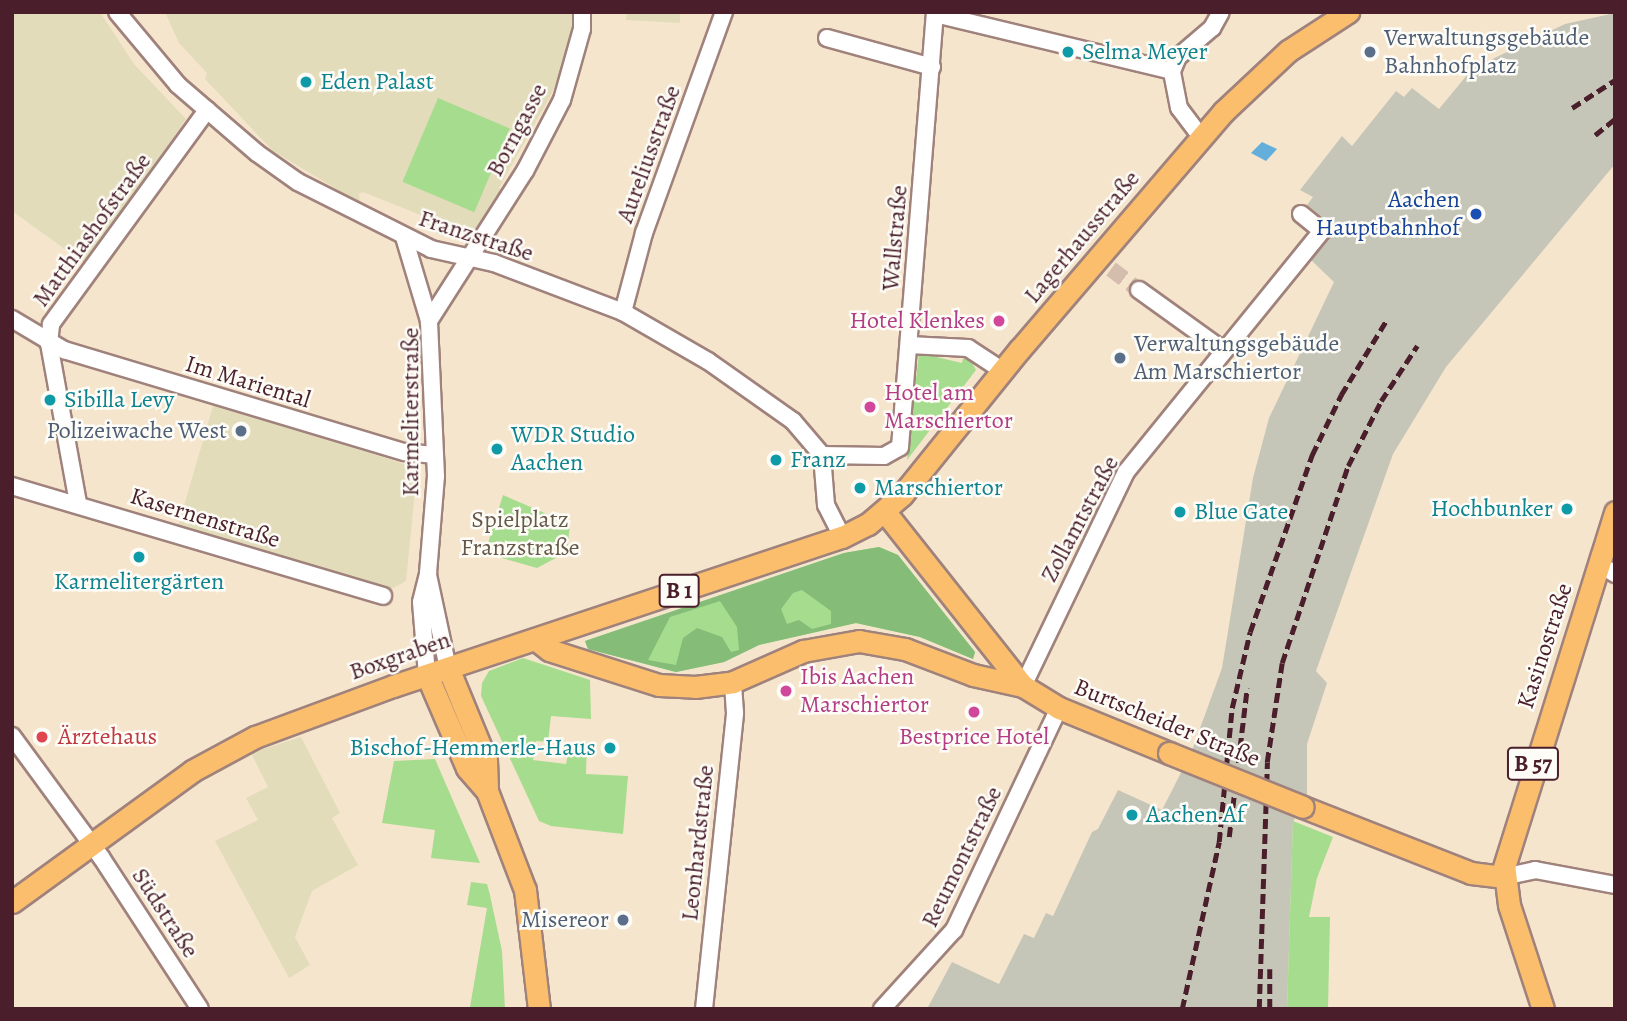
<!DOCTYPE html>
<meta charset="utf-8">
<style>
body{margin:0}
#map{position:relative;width:1627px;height:1021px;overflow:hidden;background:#f6e5cd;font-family:Alegreya,serif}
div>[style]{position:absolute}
.built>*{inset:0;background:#e2dcba}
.industrial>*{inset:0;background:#c5c5b8}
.green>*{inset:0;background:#a6dc8d;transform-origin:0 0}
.forest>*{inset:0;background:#84bc78}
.water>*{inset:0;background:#63aedb}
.minor-tunnel>*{height:16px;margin-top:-8px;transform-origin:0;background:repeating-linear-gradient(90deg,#d4bdad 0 16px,transparent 0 24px)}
.roads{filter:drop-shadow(2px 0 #a0827c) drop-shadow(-2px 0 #a0827c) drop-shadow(0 2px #a0827c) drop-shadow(0 -2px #a0827c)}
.minor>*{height:16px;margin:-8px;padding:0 8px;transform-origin:8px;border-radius:8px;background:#fff}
.major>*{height:21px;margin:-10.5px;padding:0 10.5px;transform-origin:10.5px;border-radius:10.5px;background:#fabe6d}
.rail>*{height:4.5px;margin-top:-2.25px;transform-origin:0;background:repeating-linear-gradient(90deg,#4a1f2b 0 10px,transparent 0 15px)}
.bridges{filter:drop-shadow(2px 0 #a0827c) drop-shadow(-2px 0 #a0827c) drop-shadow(0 2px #a0827c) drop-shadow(0 -2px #a0827c)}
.major-bridge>*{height:21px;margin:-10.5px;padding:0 10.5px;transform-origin:10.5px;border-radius:10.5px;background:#fabe6d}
.dots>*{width:19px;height:19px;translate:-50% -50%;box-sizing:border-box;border:4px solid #fdfcf7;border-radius:50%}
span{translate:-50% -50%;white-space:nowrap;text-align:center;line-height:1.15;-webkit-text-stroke:5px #fdfcf7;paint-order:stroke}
.shield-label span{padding:2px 5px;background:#fdfcf7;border:2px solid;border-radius:5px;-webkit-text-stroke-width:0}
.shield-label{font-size:23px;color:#4a1f2b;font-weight:700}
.service-label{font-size:24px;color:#4e5e75}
.left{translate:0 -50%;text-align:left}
.right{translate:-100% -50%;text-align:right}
.culture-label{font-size:24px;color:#0d838f}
.street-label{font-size:24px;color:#4a1f2b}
.transit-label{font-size:24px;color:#164399}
.hotel-label{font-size:24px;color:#b23c85}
.park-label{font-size:24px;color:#665848}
.health-label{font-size:24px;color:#be3a42}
.frame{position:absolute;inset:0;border:14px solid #4a1f2b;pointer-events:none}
</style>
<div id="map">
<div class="built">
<i style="clip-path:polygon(12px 12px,100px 12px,134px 64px,186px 119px,87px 265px,12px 211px)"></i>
<i style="clip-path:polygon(165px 12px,573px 12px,574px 32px,552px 93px,499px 188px,502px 190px,476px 233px,460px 241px,426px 230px,423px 216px,363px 192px,359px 194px,360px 203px,273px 151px,205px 79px,207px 73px,179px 43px)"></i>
<i style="clip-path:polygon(627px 12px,680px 12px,680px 23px,626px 20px)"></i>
<i style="clip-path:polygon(214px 403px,413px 467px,416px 481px,406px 581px,391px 589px,178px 526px)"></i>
<i style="clip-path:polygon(301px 737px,340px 813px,332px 818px,358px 865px,312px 891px,295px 937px,310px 965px,289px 978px,215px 841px,258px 820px,246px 798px,268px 787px,251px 753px)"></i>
</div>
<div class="industrial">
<i style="clip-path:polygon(1615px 13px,1615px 164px,1446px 367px,1393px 454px,1316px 671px,1327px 683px,1307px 744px,1307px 797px,1293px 822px,1287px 1009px,920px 1009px,928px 1007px,952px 962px,999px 984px,1024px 934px,1034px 938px,1046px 913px,1053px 916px,1092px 832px,1098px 829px,1118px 790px,1162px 810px,1191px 753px,1222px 668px,1253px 478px,1269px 418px,1334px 282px,1311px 260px,1336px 228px,1307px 205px,1313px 197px,1300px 190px,1342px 136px,1352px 146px,1396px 91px,1404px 97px,1412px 88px,1439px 109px,1472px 69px,1565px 24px)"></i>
</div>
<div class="green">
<i style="left:438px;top:98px;width:78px;height:91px;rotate:23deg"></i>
<i style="clip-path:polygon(919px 353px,962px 363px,963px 358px,971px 361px,976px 370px,907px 460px)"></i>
<i style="clip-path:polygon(503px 495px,570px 524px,567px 552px,537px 568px,485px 553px)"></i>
<i style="clip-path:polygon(879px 547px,898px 555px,975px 652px,973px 659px,920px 637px,856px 623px,759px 645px,724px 662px,676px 672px,588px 649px,585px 641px,844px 553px)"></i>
<i style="clip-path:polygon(523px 658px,590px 680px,591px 719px,551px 716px,548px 742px,536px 741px,533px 760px,566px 764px,570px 743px,587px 742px,586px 774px,628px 776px,623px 834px,551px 826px,539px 821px,481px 696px,482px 683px,489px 671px)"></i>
<i style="clip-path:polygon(435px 759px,480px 863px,431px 858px,435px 830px,382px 823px,394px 761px)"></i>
<i style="clip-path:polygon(1293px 821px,1333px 837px,1317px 878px,1309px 917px,1330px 917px,1328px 1009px,1287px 1009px)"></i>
<i style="clip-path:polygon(471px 882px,487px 884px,490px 895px,502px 951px,505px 1009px,461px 1009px,470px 1007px,487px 908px,467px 905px)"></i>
</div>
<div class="forest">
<i style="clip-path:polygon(evenodd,879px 547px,898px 555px,975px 652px,973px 659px,920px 637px,856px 623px,759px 645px,724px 662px,676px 672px,588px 649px,585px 641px,844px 553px,879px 547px,802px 590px,831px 611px,831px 624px,812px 629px,799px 620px,787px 624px,781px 609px,793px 593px,802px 590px,879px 547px,720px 601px,737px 627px,739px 650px,731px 652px,722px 637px,697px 628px,683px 638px,676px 665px,648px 660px,670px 617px,720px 601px)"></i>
</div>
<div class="water">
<i style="clip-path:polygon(1262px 142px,1277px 149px,1266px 161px,1251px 153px)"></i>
</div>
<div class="minor-tunnel">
<i style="left:1111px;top:269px;width:35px;rotate:37deg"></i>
</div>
<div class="roads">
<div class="minor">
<i style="left:117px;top:12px;width:95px;rotate:50.1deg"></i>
<i style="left:178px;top:85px;width:104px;rotate:40.7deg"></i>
<i style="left:257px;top:153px;width:50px;rotate:35.3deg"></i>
<i style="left:298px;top:182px;width:149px;rotate:26.7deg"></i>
<i style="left:431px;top:249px;width:65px;rotate:12.5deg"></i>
<i style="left:494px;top:263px;width:138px;rotate:20.8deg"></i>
<i style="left:623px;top:312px;width:98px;rotate:30deg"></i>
<i style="left:708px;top:361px;width:104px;rotate:35.2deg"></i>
<i style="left:793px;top:421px;width:45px;rotate:49.5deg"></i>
<i style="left:822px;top:455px;width:50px;rotate:85.4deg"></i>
<i style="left:826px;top:505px;width:36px;rotate:63deg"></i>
<i style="left:935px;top:14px;width:244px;rotate:13.5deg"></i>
<i style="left:827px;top:38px;width:109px;rotate:15.4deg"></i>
<i style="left:1201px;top:137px;width:36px;rotate:-127deg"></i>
<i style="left:1179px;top:108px;width:38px;rotate:-101deg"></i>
<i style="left:1172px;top:71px;width:15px;rotate:-67deg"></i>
<i style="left:1178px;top:57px;width:45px;rotate:-40.5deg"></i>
<i style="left:1212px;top:28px;width:18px;rotate:-61deg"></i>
<i style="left:404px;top:237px;width:88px;rotate:73.4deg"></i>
<i style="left:1139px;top:290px;width:101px;rotate:35.7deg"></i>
<i style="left:623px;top:312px;width:82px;rotate:-75.1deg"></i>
<i style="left:644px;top:233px;width:235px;rotate:-70.1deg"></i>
<i style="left:12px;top:319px;width:61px;rotate:30.8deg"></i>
<i style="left:64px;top:350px;width:356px;rotate:16.7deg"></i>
<i style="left:405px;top:452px;width:30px;rotate:6deg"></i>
<i style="left:909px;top:345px;width:59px;rotate:2.9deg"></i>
<i style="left:968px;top:348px;width:42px;rotate:33.3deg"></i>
<i style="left:822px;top:455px;width:62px;rotate:0.9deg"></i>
<i style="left:884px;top:456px;width:18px;rotate:-29deg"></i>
<i style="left:900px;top:447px;width:436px;rotate:-85.4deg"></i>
<i style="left:12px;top:486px;width:387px;rotate:16.5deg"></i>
<i style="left:78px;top:503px;width:162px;rotate:-100.3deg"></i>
<i style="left:49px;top:344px;width:20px;rotate:-84deg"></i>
<i style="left:51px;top:324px;width:265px;rotate:-53.9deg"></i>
<i style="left:1599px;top:564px;width:19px;rotate:32deg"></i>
<i style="left:428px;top:575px;width:95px;rotate:77.9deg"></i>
<i style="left:427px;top:675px;width:73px;rotate:-94.7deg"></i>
<i style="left:421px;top:602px;width:30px;rotate:-76deg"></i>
<i style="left:428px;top:573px;width:97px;rotate:-85.3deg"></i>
<i style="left:436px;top:476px;width:155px;rotate:-92.6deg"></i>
<i style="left:429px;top:321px;width:178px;rotate:-57.4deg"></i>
<i style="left:525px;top:171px;width:80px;rotate:-62.5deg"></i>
<i style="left:562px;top:100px;width:74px;rotate:-74.3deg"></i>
<i style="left:582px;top:29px;width:17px;rotate:-90deg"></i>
<i style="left:1023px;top:686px;width:237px;rotate:-64.3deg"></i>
<i style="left:1126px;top:472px;width:311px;rotate:-50.9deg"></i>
<i style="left:1322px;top:231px;width:27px;rotate:-141deg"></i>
<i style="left:12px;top:736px;width:150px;rotate:53.7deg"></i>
<i style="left:101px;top:857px;width:181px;rotate:56.9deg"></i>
<i style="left:1503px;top:877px;width:33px;rotate:-12deg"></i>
<i style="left:1535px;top:870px;width:81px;rotate:10.6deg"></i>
<i style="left:704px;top:1009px;width:298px;rotate:-84deg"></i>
<i style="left:735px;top:713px;width:31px;rotate:-94deg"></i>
<i style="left:882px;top:1009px;width:107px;rotate:-47.7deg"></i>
<i style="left:954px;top:930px;width:246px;rotate:-64.7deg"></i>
</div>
<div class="major">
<i style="left:885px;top:512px;width:222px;rotate:51.6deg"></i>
<i style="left:1023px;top:686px;width:42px;rotate:31.4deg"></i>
<i style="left:1059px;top:708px;width:119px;rotate:22.2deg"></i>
<i style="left:535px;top:639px;width:18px;rotate:38deg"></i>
<i style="left:549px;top:650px;width:115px;rotate:17.7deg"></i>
<i style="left:659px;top:685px;width:36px;rotate:3deg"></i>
<i style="left:695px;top:687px;width:38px;rotate:-7deg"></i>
<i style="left:733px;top:682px;width:77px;rotate:-23.9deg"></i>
<i style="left:803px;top:651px;width:57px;rotate:-10.1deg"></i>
<i style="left:859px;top:641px;width:47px;rotate:9.9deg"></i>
<i style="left:905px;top:649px;width:73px;rotate:20.9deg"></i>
<i style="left:973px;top:675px;width:51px;rotate:12.4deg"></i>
<i style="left:448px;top:668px;width:100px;rotate:67.6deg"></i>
<i style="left:486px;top:760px;width:31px;rotate:88deg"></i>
<i style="left:427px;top:675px;width:101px;rotate:66.7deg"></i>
<i style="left:467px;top:768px;width:30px;rotate:49deg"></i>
<i style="left:487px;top:791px;width:106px;rotate:69deg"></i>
<i style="left:525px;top:890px;width:120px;rotate:83.3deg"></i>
<i style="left:1303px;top:807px;width:180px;rotate:21.4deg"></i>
<i style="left:1471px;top:873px;width:32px;rotate:7deg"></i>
<i style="left:12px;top:902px;width:223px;rotate:-36deg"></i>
<i style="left:192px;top:771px;width:72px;rotate:-28.4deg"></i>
<i style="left:255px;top:737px;width:147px;rotate:-20.3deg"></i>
<i style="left:393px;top:686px;width:473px;rotate:-18.4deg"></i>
<i style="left:842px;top:537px;width:29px;rotate:-27deg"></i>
<i style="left:868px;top:524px;width:45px;rotate:-40.5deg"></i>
<i style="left:902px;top:495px;width:188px;rotate:-51.1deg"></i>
<i style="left:1020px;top:349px;width:312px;rotate:-49.4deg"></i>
<i style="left:1223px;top:112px;width:89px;rotate:-43.2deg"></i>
<i style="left:1288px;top:51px;width:72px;rotate:-33deg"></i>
<i style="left:1543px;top:1009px;width:109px;rotate:-108.1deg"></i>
<i style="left:1509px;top:905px;width:38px;rotate:-97deg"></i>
<i style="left:1504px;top:867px;width:372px;rotate:-72.6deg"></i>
</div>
</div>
<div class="rail">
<i style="left:1572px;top:108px;width:51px;rotate:-33.1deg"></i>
<i style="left:1595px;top:135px;width:26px;rotate:-39deg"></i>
<i style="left:1229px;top:837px;width:150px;rotate:-83.1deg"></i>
<i style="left:1270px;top:969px;width:40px;rotate:90deg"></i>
<i style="left:1182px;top:1009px;width:171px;rotate:-77.5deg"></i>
<i style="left:1219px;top:842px;width:135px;rotate:-84.5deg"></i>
<i style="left:1232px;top:708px;width:78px;rotate:-76.7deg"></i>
<i style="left:1250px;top:632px;width:188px;rotate:-70.7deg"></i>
<i style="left:1312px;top:455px;width:67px;rotate:-64.2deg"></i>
<i style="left:1341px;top:395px;width:87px;rotate:-58.7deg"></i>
<i style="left:1259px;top:1009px;width:247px;rotate:-88.1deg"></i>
<i style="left:1267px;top:762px;width:100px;rotate:-81.4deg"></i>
<i style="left:1282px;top:663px;width:208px;rotate:-71.5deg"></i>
<i style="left:1348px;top:466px;width:73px;rotate:-63.1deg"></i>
<i style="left:1381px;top:401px;width:66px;rotate:-56.8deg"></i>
</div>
<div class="bridges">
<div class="major-bridge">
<i style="left:1169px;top:753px;width:144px;rotate:21.9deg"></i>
</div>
</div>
<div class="dots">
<i style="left:1068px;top:52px;background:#0f9aa8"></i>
<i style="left:1370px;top:52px;background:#5c6f8a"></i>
<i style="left:306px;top:82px;background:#0f9aa8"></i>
<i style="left:1476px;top:214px;background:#1a4fb4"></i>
<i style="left:999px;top:321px;background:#d1479c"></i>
<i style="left:1120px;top:358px;background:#5c6f8a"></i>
<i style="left:50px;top:400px;background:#0f9aa8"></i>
<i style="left:870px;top:407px;background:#d1479c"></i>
<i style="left:241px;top:431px;background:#5c6f8a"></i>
<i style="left:497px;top:449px;background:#0f9aa8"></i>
<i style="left:776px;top:460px;background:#0f9aa8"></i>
<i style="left:860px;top:488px;background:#0f9aa8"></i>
<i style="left:1567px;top:509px;background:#0f9aa8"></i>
<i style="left:1180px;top:512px;background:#0f9aa8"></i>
<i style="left:139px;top:557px;background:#0f9aa8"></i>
<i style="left:786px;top:691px;background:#d1479c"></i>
<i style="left:974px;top:712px;background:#d1479c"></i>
<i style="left:42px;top:737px;background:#e0444e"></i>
<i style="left:610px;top:748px;background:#0f9aa8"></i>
<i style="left:1132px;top:815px;background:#0f9aa8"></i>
<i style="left:623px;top:920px;background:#5c6f8a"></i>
</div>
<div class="shield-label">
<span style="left:679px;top:591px">B 1</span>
<span style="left:1533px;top:764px">B 57</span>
</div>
<div class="service-label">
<span class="left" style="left:1384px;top:52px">Verwaltungsgebäude<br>Bahnhofplatz</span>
<span class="left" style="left:1134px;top:358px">Verwaltungsgebäude<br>Am Marschiertor</span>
<span class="right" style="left:227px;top:431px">Polizeiwache West</span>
<span class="right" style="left:609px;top:920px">Misereor</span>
</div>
<div class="culture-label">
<span class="left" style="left:1082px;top:52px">Selma Meyer</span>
<span class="left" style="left:320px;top:82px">Eden Palast</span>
<span class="left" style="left:64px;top:400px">Sibilla Levy</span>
<span class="left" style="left:511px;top:449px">WDR Studio<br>Aachen</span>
<span class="left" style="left:790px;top:460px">Franz</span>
<span class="left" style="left:874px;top:488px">Marschiertor</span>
<span class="right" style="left:1553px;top:509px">Hochbunker</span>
<span class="left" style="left:1194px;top:512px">Blue Gate</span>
<span style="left:139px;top:582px">Karmelitergärten</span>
<span class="right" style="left:596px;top:748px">Bischof-Hemmerle-Haus</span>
<span class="left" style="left:1146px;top:815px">Aachen Af</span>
</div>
<div class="street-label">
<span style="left:517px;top:130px;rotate:-62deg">Borngasse</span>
<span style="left:649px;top:154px;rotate:-70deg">Aureliusstraße</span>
<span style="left:92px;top:230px;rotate:-54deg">Matthiashofstraße</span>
<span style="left:476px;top:236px;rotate:18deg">Franzstraße</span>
<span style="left:1082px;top:237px;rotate:-50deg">Lagerhausstraße</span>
<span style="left:895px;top:238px;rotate:-85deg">Wallstraße</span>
<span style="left:248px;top:382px;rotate:17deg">Im Mariental</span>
<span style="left:411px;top:412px;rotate:-90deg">Karmeliterstraße</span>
<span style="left:205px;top:518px;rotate:17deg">Kasernenstraße</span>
<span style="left:1080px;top:519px;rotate:-62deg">Zollamtstraße</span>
<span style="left:1545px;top:646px;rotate:-72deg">Kasinostraße</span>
<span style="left:400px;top:656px;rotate:-19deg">Boxgraben</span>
<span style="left:1167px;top:723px;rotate:22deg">Burtscheider Straße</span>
<span style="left:698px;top:843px;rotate:-84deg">Leonhardstraße</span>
<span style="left:962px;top:857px;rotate:-64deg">Reumontstraße</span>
<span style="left:165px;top:913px;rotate:57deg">Südstraße</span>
</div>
<div class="transit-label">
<span class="right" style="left:1460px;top:214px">Aachen<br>Hauptbahnhof</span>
</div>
<div class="hotel-label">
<span class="right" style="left:985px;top:321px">Hotel Klenkes</span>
<span class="left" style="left:884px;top:407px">Hotel am<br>Marschiertor</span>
<span class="left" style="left:800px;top:691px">Ibis Aachen<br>Marschiertor</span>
<span style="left:974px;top:737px">Bestprice Hotel</span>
</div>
<div class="park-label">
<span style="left:520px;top:534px">Spielplatz<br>Franzstraße</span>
</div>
<div class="health-label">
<span class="left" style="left:58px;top:737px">Ärztehaus</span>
</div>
<div class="frame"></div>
</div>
